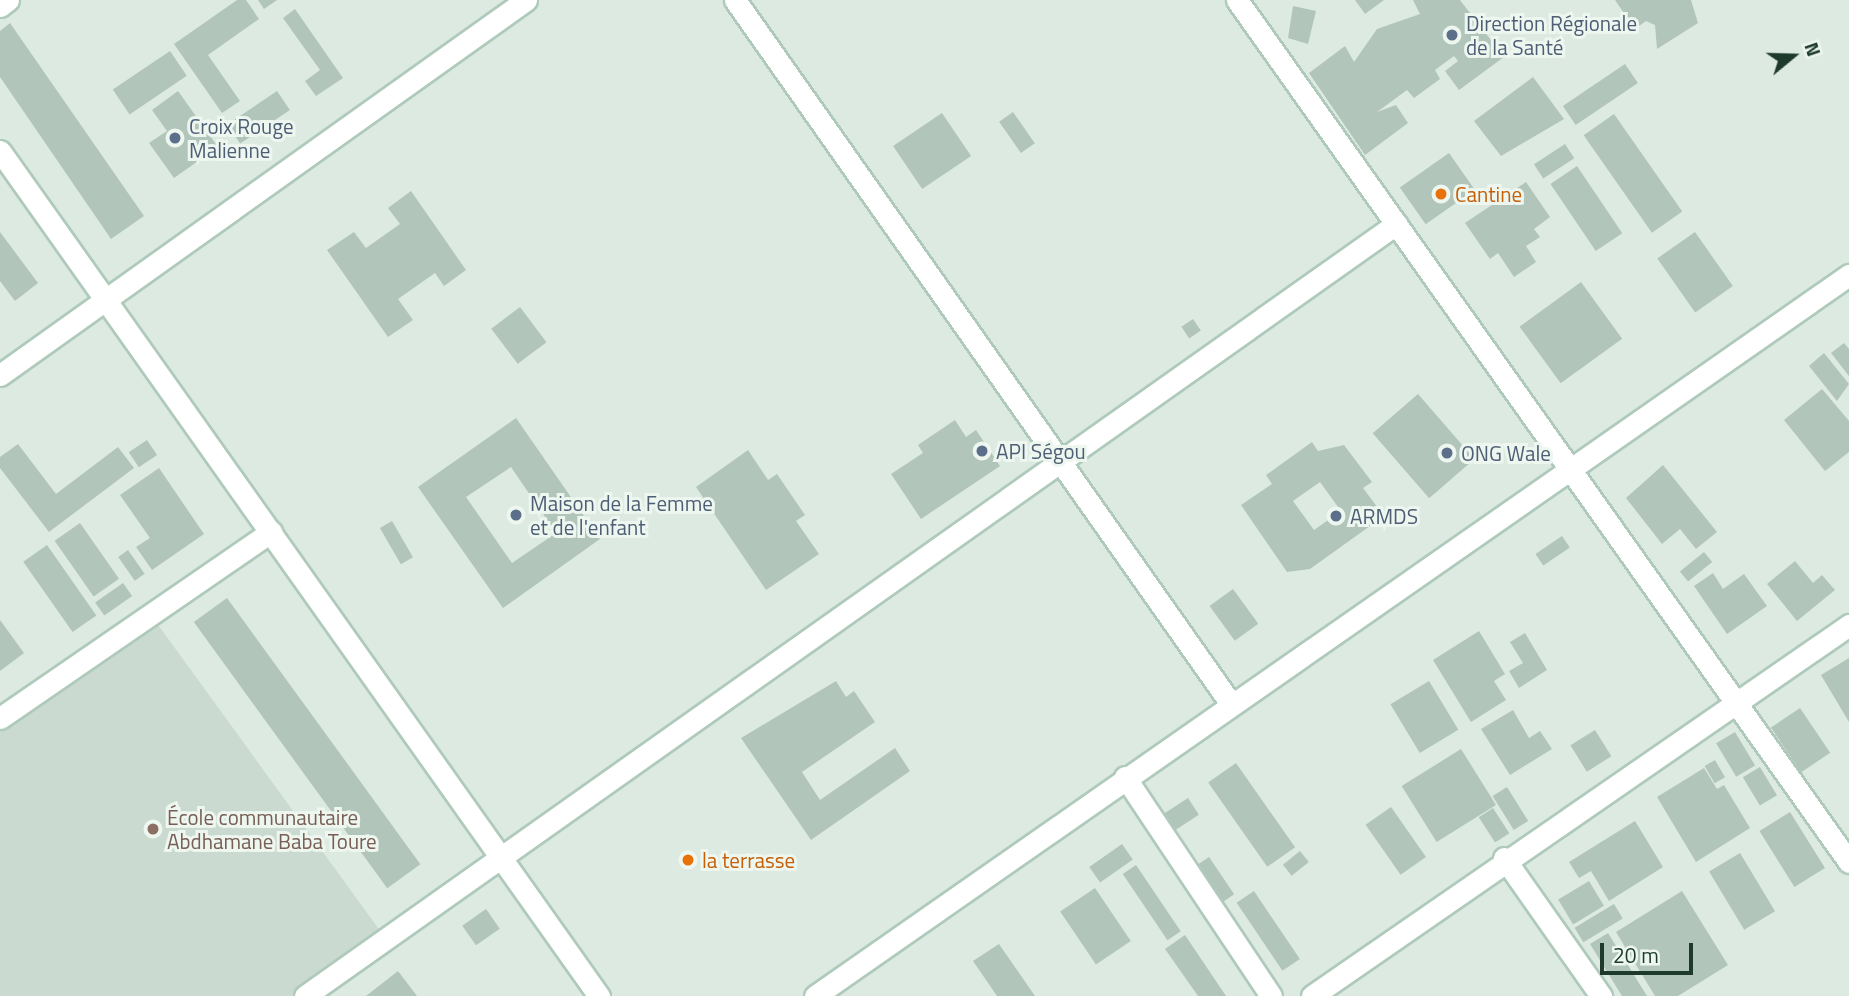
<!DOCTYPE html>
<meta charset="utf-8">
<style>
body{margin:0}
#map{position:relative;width:1849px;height:996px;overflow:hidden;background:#ddeae1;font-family:"Titillium Web",sans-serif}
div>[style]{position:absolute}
.built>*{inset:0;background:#cbdad0}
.building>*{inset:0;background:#b2c5ba;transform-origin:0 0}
.roads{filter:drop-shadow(2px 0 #afcabb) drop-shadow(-2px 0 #afcabb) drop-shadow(0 2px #afcabb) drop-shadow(0 -2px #afcabb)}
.street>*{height:21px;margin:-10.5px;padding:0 10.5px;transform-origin:10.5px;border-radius:10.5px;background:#fff}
.secondary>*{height:21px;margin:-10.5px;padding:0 10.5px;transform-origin:10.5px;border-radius:10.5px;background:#fff}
.dots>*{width:19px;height:19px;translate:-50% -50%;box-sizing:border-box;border:4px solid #edf7f0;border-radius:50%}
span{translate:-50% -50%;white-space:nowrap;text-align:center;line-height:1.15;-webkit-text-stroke:6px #edf7f0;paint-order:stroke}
.service-label{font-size:21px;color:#4e5e75}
.left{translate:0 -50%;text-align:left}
.food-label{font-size:21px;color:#c56008}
.education-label{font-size:21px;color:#785e54}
.north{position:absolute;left:1758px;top:21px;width:70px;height:70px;-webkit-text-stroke:5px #edf7f0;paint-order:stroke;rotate:71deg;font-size:19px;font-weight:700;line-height:28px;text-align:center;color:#1e3a2d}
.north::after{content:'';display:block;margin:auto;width:24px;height:32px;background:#1e3a2d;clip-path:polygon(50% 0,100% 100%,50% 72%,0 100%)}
.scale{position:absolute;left:1600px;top:943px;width:93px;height:32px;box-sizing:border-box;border:4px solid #1e3a2d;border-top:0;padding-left:9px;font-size:21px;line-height:24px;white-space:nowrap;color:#1e3a2d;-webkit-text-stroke:5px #edf7f0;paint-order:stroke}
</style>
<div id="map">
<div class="built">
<i style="clip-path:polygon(148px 611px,386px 939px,305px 996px,0 996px,0 718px)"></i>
</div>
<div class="building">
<i style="clip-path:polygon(237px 0,246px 0,259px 19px,208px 55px,240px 101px,222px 113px,174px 44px)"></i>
<i style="clip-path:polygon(258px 0,277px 0,264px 9px)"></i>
<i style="clip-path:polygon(1355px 0,1384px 0,1365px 14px)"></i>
<i style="clip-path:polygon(1413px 0,1460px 0,1504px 57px,1459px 90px,1445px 71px,1458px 61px,1454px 56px,1435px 70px,1440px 79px,1414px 98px,1407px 90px,1377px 112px,1396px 105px,1408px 123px,1365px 155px,1309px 73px,1345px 46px,1354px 62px,1377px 29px,1420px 14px)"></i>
<i style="clip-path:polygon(1615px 0,1691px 0,1698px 23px,1657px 49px,1655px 25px,1646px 21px,1635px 29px)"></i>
<i style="clip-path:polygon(1293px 6px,1316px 11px,1308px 44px,1288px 38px)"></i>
<i style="clip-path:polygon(295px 9px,343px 78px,316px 96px,305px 81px,320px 70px,283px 18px)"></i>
<i style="clip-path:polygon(10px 23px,144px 216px,111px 239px,0 77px,0 31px)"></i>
<i style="left:170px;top:51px;width:30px;height:69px;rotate:56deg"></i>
<i style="left:1625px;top:64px;width:23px;height:75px;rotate:56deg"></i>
<i style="clip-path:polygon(1533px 77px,1564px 119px,1501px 156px,1474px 121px)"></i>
<i style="clip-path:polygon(178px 91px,218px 147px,174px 178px,149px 143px,167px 131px,152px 110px)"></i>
<i style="left:277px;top:91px;width:23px;height:60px;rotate:56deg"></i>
<i style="left:1013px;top:112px;width:38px;height:17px;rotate:55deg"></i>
<i style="left:942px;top:113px;width:52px;height:59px;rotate:56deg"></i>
<i style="left:1614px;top:114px;width:119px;height:37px;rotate:55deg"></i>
<i style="left:1565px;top:144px;width:17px;height:37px;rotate:57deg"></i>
<i style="left:1449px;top:153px;width:45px;height:60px;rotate:55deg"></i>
<i style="left:1577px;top:166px;width:81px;height:32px;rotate:56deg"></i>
<i style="clip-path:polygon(1526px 182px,1550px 217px,1534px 229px,1540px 237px,1526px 246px,1536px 262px,1514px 277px,1498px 253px,1490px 259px,1465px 223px)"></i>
<i style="clip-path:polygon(411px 191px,466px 270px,444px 286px,435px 273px,398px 299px,413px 320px,388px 337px,327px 250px,354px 232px,366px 248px,400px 224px,388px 208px)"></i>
<i style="clip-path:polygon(0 232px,38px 283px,15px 301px,0 281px)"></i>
<i style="left:1695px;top:232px;width:66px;height:46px;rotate:55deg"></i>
<i style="left:1581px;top:282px;width:70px;height:76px;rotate:54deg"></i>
<i style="left:520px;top:307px;width:44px;height:36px;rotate:53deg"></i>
<i style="left:1193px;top:319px;width:14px;height:14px;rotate:56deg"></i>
<i style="clip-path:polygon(1844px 343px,1849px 349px,1849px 376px,1831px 353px)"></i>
<i style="clip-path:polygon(1824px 353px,1849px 384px,1837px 401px,1809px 366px)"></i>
<i style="clip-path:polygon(1822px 389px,1849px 421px,1849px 452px,1825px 471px,1784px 420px)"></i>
<i style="left:1418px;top:394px;width:86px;height:60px;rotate:49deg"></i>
<i style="clip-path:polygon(evenodd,516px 418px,600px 539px,503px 608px,418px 487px,516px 418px,511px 467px,556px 533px,512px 563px,466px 497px,511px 467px)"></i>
<i style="clip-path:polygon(955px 420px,966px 437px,976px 430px,1000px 466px,921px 519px,891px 474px,923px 453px,918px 445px)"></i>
<i style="left:147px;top:440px;width:18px;height:22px;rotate:56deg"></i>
<i style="clip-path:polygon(evenodd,1312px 442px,1318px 451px,1344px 445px,1372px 482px,1363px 488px,1384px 516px,1310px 569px,1287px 572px,1241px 505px,1272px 484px,1266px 475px,1312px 442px,1320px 482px,1341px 511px,1314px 530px,1293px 501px,1320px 482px)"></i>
<i style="clip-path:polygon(18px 444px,56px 494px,118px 447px,134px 468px,49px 532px,0 468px,0 457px)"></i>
<i style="clip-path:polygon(748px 450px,768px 480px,777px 474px,805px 515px,796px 521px,819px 554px,766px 590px,696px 487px)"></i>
<i style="clip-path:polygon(1663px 465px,1717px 532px,1696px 549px,1680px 529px,1662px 544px,1626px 498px)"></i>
<i style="clip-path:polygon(159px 468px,204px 534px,152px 570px,136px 547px,150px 538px,120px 495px)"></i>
<i style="left:392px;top:521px;width:42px;height:14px;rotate:60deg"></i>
<i style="left:80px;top:523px;width:68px;height:31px;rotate:55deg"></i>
<i style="left:1562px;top:536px;width:14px;height:32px;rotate:56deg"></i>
<i style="left:47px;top:545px;width:86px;height:29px;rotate:55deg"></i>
<i style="left:128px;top:550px;width:29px;height:12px;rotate:55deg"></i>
<i style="left:1704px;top:552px;width:13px;height:31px;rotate:51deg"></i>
<i style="clip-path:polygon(1795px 561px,1813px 583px,1822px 575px,1835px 590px,1797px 621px,1767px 584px)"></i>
<i style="clip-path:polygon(1713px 573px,1723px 589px,1744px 574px,1767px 606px,1727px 634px,1694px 586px)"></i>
<i style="left:123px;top:583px;width:16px;height:34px;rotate:55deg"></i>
<i style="left:1233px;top:589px;width:43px;height:29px;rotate:54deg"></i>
<i style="left:227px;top:598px;width:329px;height:41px;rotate:54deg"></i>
<i style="clip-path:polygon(0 620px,24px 653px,0 671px)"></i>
<i style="clip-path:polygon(1479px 631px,1505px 674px,1494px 681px,1506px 700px,1471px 722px,1433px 660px)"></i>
<i style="clip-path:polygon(1525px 633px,1547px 670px,1519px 688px,1509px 671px,1523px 663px,1510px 642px)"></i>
<i style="clip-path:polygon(1849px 658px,1849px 722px,1821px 675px)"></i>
<i style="clip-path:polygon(836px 681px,846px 697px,854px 691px,875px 722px,802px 772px,820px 800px,895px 748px,910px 771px,811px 840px,741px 738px)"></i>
<i style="left:1429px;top:681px;width:57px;height:45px;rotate:59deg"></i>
<i style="left:1800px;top:708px;width:54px;height:35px;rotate:56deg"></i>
<i style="clip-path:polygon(1513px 710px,1529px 738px,1540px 731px,1552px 749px,1510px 775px,1481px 729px)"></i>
<i style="left:1595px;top:730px;width:31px;height:29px;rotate:58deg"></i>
<i style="left:1735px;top:732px;width:39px;height:22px;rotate:59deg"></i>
<i style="left:1461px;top:749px;width:66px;height:70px;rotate:58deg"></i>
<i style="left:1715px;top:760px;width:20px;height:12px;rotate:60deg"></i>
<i style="left:1236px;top:763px;width:103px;height:34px;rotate:55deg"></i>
<i style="left:1760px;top:767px;width:33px;height:20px;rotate:59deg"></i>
<i style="clip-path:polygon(1704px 768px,1717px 789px,1724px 785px,1750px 828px,1696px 862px,1657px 797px)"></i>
<i style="left:1507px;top:787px;width:40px;height:17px;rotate:58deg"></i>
<i style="left:1188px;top:798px;width:20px;height:33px;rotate:57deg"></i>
<i style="left:1391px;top:807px;width:61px;height:31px;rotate:55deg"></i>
<i style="left:1493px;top:808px;width:30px;height:17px;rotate:57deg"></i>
<i style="left:1790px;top:812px;width:66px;height:36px;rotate:58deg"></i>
<i style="clip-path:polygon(1635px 821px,1663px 867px,1609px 901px,1591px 871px,1579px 878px,1569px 862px)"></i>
<i style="left:1122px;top:844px;width:19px;height:40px;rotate:55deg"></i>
<i style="left:1300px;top:851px;width:14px;height:22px;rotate:51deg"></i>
<i style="left:1740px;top:853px;width:68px;height:36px;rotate:59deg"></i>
<i style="left:1209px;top:857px;width:45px;height:17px;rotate:56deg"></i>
<i style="left:1136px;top:865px;width:80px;height:16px;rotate:56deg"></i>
<i style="left:1589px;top:881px;width:29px;height:36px;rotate:59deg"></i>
<i style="left:1095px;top:888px;width:64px;height:42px;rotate:56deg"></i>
<i style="left:1254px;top:891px;width:82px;height:21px;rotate:56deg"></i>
<i style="clip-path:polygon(1682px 891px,1728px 965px,1678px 996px,1655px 996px,1616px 932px)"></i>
<i style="left:1614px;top:904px;width:17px;height:46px;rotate:59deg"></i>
<i style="left:486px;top:909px;width:24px;height:29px;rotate:55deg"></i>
<i style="clip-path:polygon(1608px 933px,1647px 996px,1622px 996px,1590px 944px)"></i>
<i style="clip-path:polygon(1185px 935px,1226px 996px,1198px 996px,1165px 949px)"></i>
<i style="clip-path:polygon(999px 944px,1035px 996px,997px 996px,973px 961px)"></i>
<i style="clip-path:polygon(398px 971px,417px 996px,366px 996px)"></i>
</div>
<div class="roads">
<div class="street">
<i style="left:735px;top:0;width:861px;rotate:54.83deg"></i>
<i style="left:1237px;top:0;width:1057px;rotate:54.63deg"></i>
<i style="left:0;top:6px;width:10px;rotate:-37deg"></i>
<i style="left:0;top:375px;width:646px;rotate:-35.49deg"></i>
<i style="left:0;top:718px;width:329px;rotate:-34.5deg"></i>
<i style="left:1125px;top:777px;width:263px;rotate:56.3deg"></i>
<i style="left:1504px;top:858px;width:169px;rotate:54.9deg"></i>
<i style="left:305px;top:996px;width:1337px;rotate:-35.28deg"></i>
<i style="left:1312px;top:996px;width:653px;rotate:-34.64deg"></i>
</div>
<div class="secondary">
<i style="left:0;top:151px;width:1036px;rotate:54.67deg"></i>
<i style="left:815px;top:996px;width:1261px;rotate:-34.89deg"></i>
</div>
</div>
<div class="dots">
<i style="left:1452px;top:35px;background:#5c6f8a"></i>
<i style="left:175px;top:138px;background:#5c6f8a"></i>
<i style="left:1441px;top:194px;background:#e8710a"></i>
<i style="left:982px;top:451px;background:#5c6f8a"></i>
<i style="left:1447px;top:453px;background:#5c6f8a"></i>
<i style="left:516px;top:515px;background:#5c6f8a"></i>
<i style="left:1336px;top:516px;background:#5c6f8a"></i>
<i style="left:153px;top:829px;background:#8d6e63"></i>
<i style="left:688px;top:860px;background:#e8710a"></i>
</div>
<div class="service-label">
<span class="left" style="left:1466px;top:35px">Direction Régionale<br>de la Santé</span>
<span class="left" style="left:189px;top:138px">Croix Rouge<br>Malienne</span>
<span class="left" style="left:996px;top:451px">API Ségou</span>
<span class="left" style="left:1461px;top:453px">ONG Wale</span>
<span class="left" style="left:530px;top:515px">Maison de la Femme<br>et de l'enfant</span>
<span class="left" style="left:1350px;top:516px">ARMDS</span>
</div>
<div class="food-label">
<span class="left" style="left:1455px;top:194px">Cantine</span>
<span class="left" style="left:702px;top:860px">la terrasse</span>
</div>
<div class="education-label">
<span class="left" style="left:167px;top:829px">École communautaire<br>Abdhamane Baba Toure</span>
</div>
<div class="north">N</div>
<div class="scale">20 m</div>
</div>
